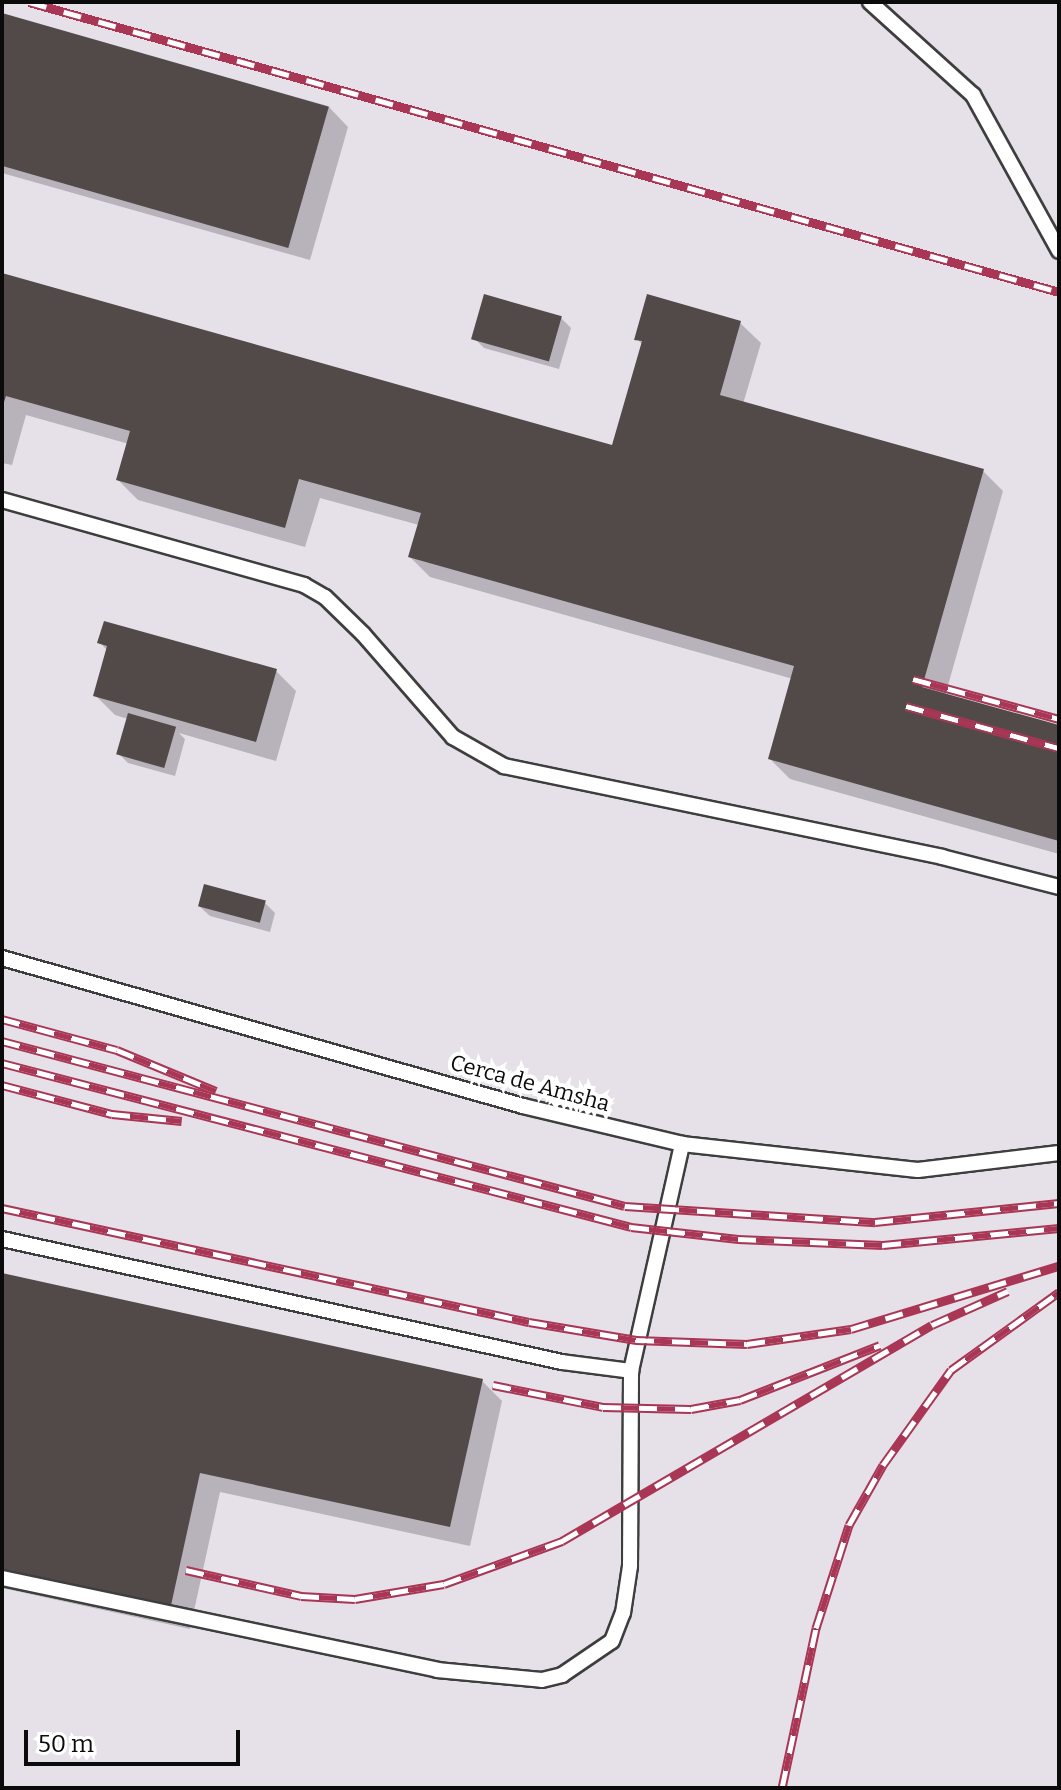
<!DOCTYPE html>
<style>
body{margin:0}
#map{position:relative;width:1061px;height:1790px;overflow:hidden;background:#fcf5ec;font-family:Bitter,serif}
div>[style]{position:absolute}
.industrial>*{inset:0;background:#e6e0e9;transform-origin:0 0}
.shadow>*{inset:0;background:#0003}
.building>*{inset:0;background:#524a49;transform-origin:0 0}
.roads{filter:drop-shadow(2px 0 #3e3e3e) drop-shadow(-2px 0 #3e3e3e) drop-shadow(0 2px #3e3e3e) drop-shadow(0 -2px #3e3e3e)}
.service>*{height:14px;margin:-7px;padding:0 7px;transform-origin:7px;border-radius:7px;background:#fff}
.rail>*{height:9px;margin-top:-4.5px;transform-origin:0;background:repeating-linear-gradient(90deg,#fff 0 18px,#a83654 0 36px);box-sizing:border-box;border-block:2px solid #a83654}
span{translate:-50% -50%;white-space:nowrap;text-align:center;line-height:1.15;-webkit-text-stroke:8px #fff;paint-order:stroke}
.street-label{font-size:22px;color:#0b0b0b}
.frame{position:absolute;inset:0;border:4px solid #0b0b0b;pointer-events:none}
.scale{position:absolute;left:24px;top:1730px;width:216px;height:36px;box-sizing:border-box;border:4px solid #0b0b0b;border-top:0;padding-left:10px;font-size:24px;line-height:28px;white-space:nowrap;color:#0b0b0b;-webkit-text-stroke:6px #fff;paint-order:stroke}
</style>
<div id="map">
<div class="industrial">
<i style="left:2px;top:2px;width:1057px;height:1786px"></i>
</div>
<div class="shadow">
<i style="clip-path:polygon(2px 15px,328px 106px,348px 127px,310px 260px,2px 173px)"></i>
<i style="clip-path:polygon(2px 275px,614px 447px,643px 345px,637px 339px,740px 323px,761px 343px,743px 404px,983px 471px,1003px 491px,945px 696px,1059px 728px,1059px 854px,790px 779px,770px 759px,793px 679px,430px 577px,410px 557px,419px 525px,320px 498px,305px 547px,138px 500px,118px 480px,129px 444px,26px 415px,12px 465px,2px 463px)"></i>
<i style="clip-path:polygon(561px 318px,571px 328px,559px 369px,484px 348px,474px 338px)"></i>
<i style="clip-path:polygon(100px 643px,276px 671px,296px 691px,276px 761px,179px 733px,185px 739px,175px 776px,128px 763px,118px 753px,128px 719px,115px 715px,95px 695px,108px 651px)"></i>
<i style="clip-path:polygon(265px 903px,275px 913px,270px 932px,210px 916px,199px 906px)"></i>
<i style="clip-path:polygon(2px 1275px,482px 1381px,502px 1401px,470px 1546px,220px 1492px,190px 1629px,2px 1588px)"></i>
</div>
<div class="building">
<i style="left:2px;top:13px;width:340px;height:147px;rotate:16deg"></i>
<i style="clip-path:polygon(2px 273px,612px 445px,642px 341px,634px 340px,647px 294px,741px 321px,720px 395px,984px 469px,922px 687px,1059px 725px,1059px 841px,768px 759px,794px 666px,408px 557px,421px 513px,299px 479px,285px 528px,116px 480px,130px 431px,6px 396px,2px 408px)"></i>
<i style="left:484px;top:294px;width:81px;height:47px;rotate:16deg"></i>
<i style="clip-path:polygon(104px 621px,277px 669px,256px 742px,93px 696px,107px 646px,97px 643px)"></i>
<i style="left:128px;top:713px;width:50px;height:43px;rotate:16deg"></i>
<i style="left:204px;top:884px;width:64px;height:23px;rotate:15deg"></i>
<i style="clip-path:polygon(2px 1273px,483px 1379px,450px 1527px,200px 1473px,170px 1610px,2px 1574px)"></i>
</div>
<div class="roads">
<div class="service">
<i style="left:870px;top:2px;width:139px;rotate:42.1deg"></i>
<i style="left:973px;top:95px;width:178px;rotate:61.1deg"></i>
<i style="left:2px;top:500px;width:314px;rotate:15.7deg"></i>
<i style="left:304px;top:585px;width:24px;rotate:30deg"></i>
<i style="left:325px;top:597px;width:53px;rotate:44.2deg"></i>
<i style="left:363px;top:634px;width:137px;rotate:48.9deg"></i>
<i style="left:453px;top:737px;width:59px;rotate:29.6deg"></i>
<i style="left:504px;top:766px;width:447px;rotate:11.7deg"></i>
<i style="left:942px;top:857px;width:121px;rotate:14.4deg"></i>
<i style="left:2px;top:958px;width:542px;rotate:15.86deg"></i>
<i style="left:523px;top:1106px;width:163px;rotate:13.4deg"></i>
<i style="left:682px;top:1144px;width:237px;rotate:6.3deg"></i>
<i style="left:918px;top:1170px;width:142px;rotate:-6.9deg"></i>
<i style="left:2px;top:1239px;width:573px;rotate:12.39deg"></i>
<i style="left:562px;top:1362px;width:70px;rotate:7.4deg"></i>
<i style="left:631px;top:1371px;width:233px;rotate:-77.3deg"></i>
<i style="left:2px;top:1578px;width:445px;rotate:11.9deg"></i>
<i style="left:437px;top:1670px;width:105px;rotate:5.4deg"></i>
<i style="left:542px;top:1680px;width:21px;rotate:-14deg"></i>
<i style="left:562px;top:1675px;width:60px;rotate:-34.2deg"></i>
<i style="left:612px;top:1641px;width:30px;rotate:-69deg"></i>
<i style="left:623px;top:1613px;width:48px;rotate:-81.5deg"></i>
<i style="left:630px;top:1566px;width:195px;rotate:-89.7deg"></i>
</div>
</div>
<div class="rail">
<i style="left:29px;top:2px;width:1070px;rotate:15.72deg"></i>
<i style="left:913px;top:679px;width:151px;rotate:15.3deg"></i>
<i style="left:906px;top:706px;width:159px;rotate:15.4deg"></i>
<i style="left:2px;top:1019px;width:119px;rotate:15.1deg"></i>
<i style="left:117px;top:1050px;width:107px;rotate:22.5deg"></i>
<i style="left:2px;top:1041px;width:644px;rotate:14.83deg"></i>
<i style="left:625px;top:1206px;width:251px;rotate:3.7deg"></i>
<i style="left:875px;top:1222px;width:185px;rotate:-5.9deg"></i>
<i style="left:2px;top:1063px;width:650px;rotate:14.61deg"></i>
<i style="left:631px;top:1227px;width:108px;rotate:6.4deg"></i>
<i style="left:738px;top:1239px;width:145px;rotate:2.4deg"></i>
<i style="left:883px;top:1245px;width:177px;rotate:-5.5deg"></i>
<i style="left:2px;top:1085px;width:114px;rotate:14.8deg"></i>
<i style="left:112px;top:1114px;width:70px;rotate:5.7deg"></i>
<i style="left:2px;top:1208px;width:539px;rotate:12.21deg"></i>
<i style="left:529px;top:1322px;width:109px;rotate:9.5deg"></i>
<i style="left:636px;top:1340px;width:111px;rotate:2.1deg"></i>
<i style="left:747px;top:1344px;width:105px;rotate:-8.2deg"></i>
<i style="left:851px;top:1329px;width:217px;rotate:-16.9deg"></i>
<i style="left:493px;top:1385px;width:112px;rotate:11.3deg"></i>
<i style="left:603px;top:1407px;width:88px;rotate:1.3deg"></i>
<i style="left:691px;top:1409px;width:50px;rotate:-10.4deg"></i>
<i style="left:740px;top:1400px;width:150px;rotate:-21.4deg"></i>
<i style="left:186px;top:1570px;width:118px;rotate:12.7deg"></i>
<i style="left:301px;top:1596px;width:54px;rotate:3.2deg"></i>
<i style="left:355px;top:1599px;width:90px;rotate:-9.6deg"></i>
<i style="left:444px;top:1584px;width:126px;rotate:-20deg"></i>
<i style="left:562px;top:1541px;width:428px;rotate:-30.3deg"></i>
<i style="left:932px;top:1325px;width:83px;rotate:-24.1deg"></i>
<i style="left:782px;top:1788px;width:164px;rotate:-78deg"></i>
<i style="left:816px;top:1628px;width:108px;rotate:-72.2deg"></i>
<i style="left:849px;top:1525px;width:69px;rotate:-60.5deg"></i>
<i style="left:883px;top:1465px;width:117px;rotate:-54.4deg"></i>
<i style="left:951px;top:1370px;width:133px;rotate:-35.8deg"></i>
</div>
<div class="street-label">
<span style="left:530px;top:1083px;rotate:15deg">Cerca de Amsha</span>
</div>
<div class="frame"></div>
<div class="scale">50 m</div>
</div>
